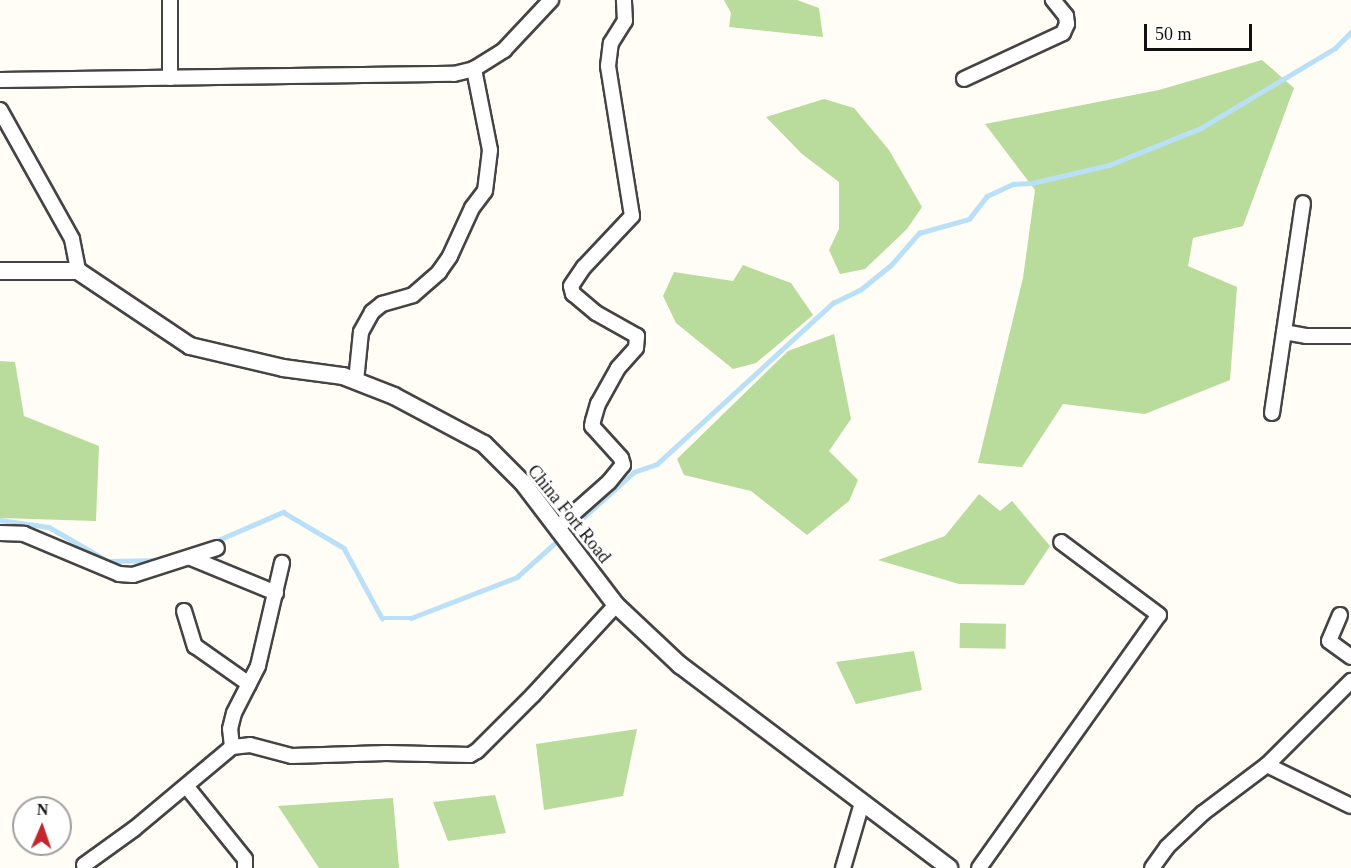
<!DOCTYPE html>
<style>
body{margin:0}
#map{position:relative;width:1351px;height:868px;overflow:hidden;background:#fffdf5;font-family:Georgia,serif}
div>[style]{position:absolute}
.forest>*{inset:0;background:#b9dc9c;transform-origin:0 0}
.stream>*{height:4.5px;margin:-2.25px;padding:0 2.25px;transform-origin:2.25px;border-radius:2.25px;background:#b9e0f7}
.roads{filter:drop-shadow(2px 0 #444) drop-shadow(-2px 0 #444) drop-shadow(0 2px #444) drop-shadow(0 -2px #444)}
.minor>*{height:14px;margin:-7px;padding:0 7px;transform-origin:7px;border-radius:7px;background:#fff}
.tertiary>*{height:16px;margin:-8px;padding:0 8px;transform-origin:8px;border-radius:8px;background:#fff}
span{translate:-50% -50%;white-space:nowrap;text-align:center;line-height:1.15;-webkit-text-stroke:6px #fff;paint-order:stroke}
.street-label{font-size:18px;color:#111}
.north{position:absolute;left:12px;top:796px;width:60px;height:60px;box-sizing:border-box;background:#fff;border:2px solid #a0a0a0;border-radius:50%;rotate:2deg;font-size:16px;font-weight:700;line-height:24px;text-align:center;color:#111}
.north::after{content:'';display:block;margin:auto;width:21px;height:27px;background:#c4262e;clip-path:polygon(50% 0,100% 100%,50% 72%,0 100%)}
.scale{position:absolute;left:1144px;top:24px;width:108px;height:27px;box-sizing:border-box;border:3px solid #111;border-top:0;padding-left:8px;font-size:18px;line-height:21px;white-space:nowrap;color:#111;-webkit-text-stroke:4px #fff;paint-order:stroke}
</style>
<div id="map">
<div class="forest">
<i style="clip-path:polygon(724px 0,797px 0,819px 8px,823px 37px,729px 27px,731px 13px)"></i>
<i style="clip-path:polygon(1262px 60px,1294px 88px,1243px 226px,1193px 238px,1188px 266px,1237px 287px,1230px 380px,1145px 414px,1063px 404px,1022px 467px,978px 463px,1023px 278px,1035px 190px,985px 124px,1159px 90px)"></i>
<i style="clip-path:polygon(824px 99px,854px 108px,889px 150px,922px 207px,907px 229px,865px 269px,840px 274px,829px 250px,839px 229px,839px 182px,802px 154px,766px 117px)"></i>
<i style="clip-path:polygon(743px 265px,791px 283px,813px 315px,756px 363px,733px 369px,676px 323px,663px 296px,674px 272px,733px 281px)"></i>
<i style="clip-path:polygon(834px 334px,851px 419px,829px 451px,858px 480px,849px 501px,807px 535px,751px 491px,684px 475px,677px 459px,788px 351px)"></i>
<i style="clip-path:polygon(0 361px,15px 362px,24px 416px,99px 446px,96px 521px,0 518px)"></i>
<i style="clip-path:polygon(979px 494px,1000px 511px,1012px 501px,1050px 546px,1024px 585px,959px 584px,878px 560px,945px 536px)"></i>
<i style="left:960px;top:623px;width:46px;height:25px;rotate:1deg"></i>
<i style="clip-path:polygon(914px 651px,922px 690px,856px 704px,836px 662px)"></i>
<i style="clip-path:polygon(637px 729px,623px 796px,544px 810px,536px 744px)"></i>
<i style="clip-path:polygon(495px 795px,506px 833px,448px 841px,433px 802px)"></i>
<i style="clip-path:polygon(393px 798px,399px 868px,319px 868px,278px 806px)"></i>
</div>
<div class="stream">
<i style="left:0;top:520px;width:49px;rotate:8.1deg"></i>
<i style="left:49px;top:527px;width:68px;rotate:30deg"></i>
<i style="left:108px;top:561px;width:54px;rotate:-1.1deg"></i>
<i style="left:209px;top:544px;width:81px;rotate:-23.4deg"></i>
<i style="left:283px;top:512px;width:71px;rotate:30.5deg"></i>
<i style="left:344px;top:548px;width:80px;rotate:61.5deg"></i>
<i style="left:382px;top:618px;width:29px"></i>
<i style="left:411px;top:618px;width:114px;rotate:-21.1deg"></i>
<i style="left:517px;top:577px;width:157px;rotate:-41.9deg"></i>
<i style="left:634px;top:472px;width:24px;rotate:-19deg"></i>
<i style="left:657px;top:464px;width:239px;rotate:-42.5deg"></i>
<i style="left:833px;top:303px;width:30px;rotate:-26deg"></i>
<i style="left:860px;top:290px;width:40px;rotate:-39deg"></i>
<i style="left:891px;top:265px;width:43px;rotate:-48.8deg"></i>
<i style="left:919px;top:233px;width:52px;rotate:-15.6deg"></i>
<i style="left:969px;top:219px;width:29px;rotate:-52deg"></i>
<i style="left:987px;top:196px;width:29px;rotate:-25deg"></i>
<i style="left:1013px;top:184px;width:19px;rotate:-3deg"></i>
<i style="left:1032px;top:183px;width:79px;rotate:-13.2deg"></i>
<i style="left:1109px;top:165px;width:99px;rotate:-21.9deg"></i>
<i style="left:1201px;top:128px;width:156px;rotate:-30.8deg"></i>
<i style="left:1335px;top:48px;width:23px;rotate:-45deg"></i>
</div>
<div class="roads">
<div class="minor">
<i style="left:170px;top:78px;width:78px;rotate:-90deg"></i>
<i style="left:964px;top:79px;width:109px;rotate:-24.9deg"></i>
<i style="left:1063px;top:33px;width:10px;rotate:-66deg"></i>
<i style="left:1067px;top:24px;width:8px;rotate:-97deg"></i>
<i style="left:1066px;top:16px;width:21px;rotate:-129deg"></i>
<i style="left:0;top:80px;width:454px;rotate:-0.8deg"></i>
<i style="left:454px;top:74px;width:21px;rotate:-14deg"></i>
<i style="left:474px;top:69px;width:36px;rotate:-32deg"></i>
<i style="left:504px;top:50px;width:69px;rotate:-46.8deg"></i>
<i style="left:0;top:110px;width:148px;rotate:60.8deg"></i>
<i style="left:72px;top:239px;width:33px;rotate:79deg"></i>
<i style="left:1284px;top:332px;width:22px;rotate:10deg"></i>
<i style="left:1306px;top:336px;width:45px"></i>
<i style="left:356px;top:381px;width:49px;rotate:-84.2deg"></i>
<i style="left:361px;top:332px;width:23px;rotate:-61deg"></i>
<i style="left:372px;top:312px;width:13px;rotate:-39deg"></i>
<i style="left:382px;top:304px;width:32px;rotate:-16deg"></i>
<i style="left:413px;top:295px;width:35px;rotate:-41deg"></i>
<i style="left:439px;top:272px;width:19px;rotate:-55deg"></i>
<i style="left:450px;top:256px;width:53px;rotate:-65.4deg"></i>
<i style="left:472px;top:208px;width:21px;rotate:-53deg"></i>
<i style="left:485px;top:191px;width:41px;rotate:-83deg"></i>
<i style="left:490px;top:150px;width:83px;rotate:-101.2deg"></i>
<i style="left:1272px;top:413px;width:212px;rotate:-81.6deg"></i>
<i style="left:557px;top:528px;width:69px;rotate:-41.5deg"></i>
<i style="left:609px;top:482px;width:22px;rotate:-51deg"></i>
<i style="left:623px;top:465px;width:7px;rotate:-106deg"></i>
<i style="left:621px;top:458px;width:43px;rotate:-132.2deg"></i>
<i style="left:592px;top:426px;width:5px;rotate:-79deg"></i>
<i style="left:593px;top:421px;width:18px;rotate:-74deg"></i>
<i style="left:598px;top:404px;width:41px;rotate:-60.9deg"></i>
<i style="left:618px;top:368px;width:27px;rotate:-48deg"></i>
<i style="left:636px;top:348px;width:12px;rotate:-85deg"></i>
<i style="left:637px;top:336px;width:47px;rotate:-150.7deg"></i>
<i style="left:596px;top:313px;width:30px;rotate:-140deg"></i>
<i style="left:573px;top:294px;width:8px;rotate:-104deg"></i>
<i style="left:571px;top:286px;width:23px;rotate:-56deg"></i>
<i style="left:584px;top:267px;width:70px;rotate:-46.7deg"></i>
<i style="left:632px;top:216px;width:152px;rotate:-99.1deg"></i>
<i style="left:608px;top:66px;width:23px;rotate:-83deg"></i>
<i style="left:611px;top:43px;width:26px;rotate:-58deg"></i>
<i style="left:625px;top:21px;width:21px;rotate:-93deg"></i>
<i style="left:0;top:533px;width:24px;rotate:2deg"></i>
<i style="left:24px;top:534px;width:103px;rotate:22.8deg"></i>
<i style="left:119px;top:574px;width:14px;rotate:4deg"></i>
<i style="left:133px;top:575px;width:88px;rotate:-17.8deg"></i>
<i style="left:191px;top:558px;width:92px;rotate:22.4deg"></i>
<i style="left:184px;top:611px;width:37px;rotate:73deg"></i>
<i style="left:195px;top:646px;width:66px;rotate:35.1deg"></i>
<i style="left:1340px;top:615px;width:28px;rotate:113deg"></i>
<i style="left:1329px;top:641px;width:27px;rotate:36deg"></i>
<i style="left:232px;top:747px;width:18px;rotate:-96deg"></i>
<i style="left:230px;top:729px;width:16px;rotate:-76deg"></i>
<i style="left:234px;top:713px;width:53px;rotate:-62.9deg"></i>
<i style="left:258px;top:666px;width:106px;rotate:-76.9deg"></i>
<i style="left:1267px;top:765px;width:93px;rotate:26deg"></i>
<i style="left:187px;top:787px;width:92px;rotate:51.1deg"></i>
<i style="left:245px;top:859px;width:9px;rotate:90deg"></i>
<i style="left:84px;top:865px;width:62px;rotate:-35.8deg"></i>
<i style="left:134px;top:829px;width:128px;rotate:-39.9deg"></i>
<i style="left:232px;top:747px;width:18px;rotate:-6deg"></i>
<i style="left:250px;top:745px;width:43px;rotate:14.7deg"></i>
<i style="left:292px;top:756px;width:94px;rotate:-1.8deg"></i>
<i style="left:386px;top:753px;width:84px;rotate:1.4deg"></i>
<i style="left:470px;top:755px;width:8px;rotate:-30deg"></i>
<i style="left:477px;top:751px;width:79px;rotate:-45deg"></i>
<i style="left:533px;top:695px;width:122px;rotate:-47.3deg"></i>
<i style="left:843px;top:868px;width:68px;rotate:-73.7deg"></i>
<i style="left:979px;top:868px;width:310px;rotate:-54.6deg"></i>
<i style="left:1159px;top:615px;width:122px;rotate:-143.3deg"></i>
<i style="left:1152px;top:868px;width:26px;rotate:-54deg"></i>
<i style="left:1167px;top:847px;width:50px;rotate:-43.4deg"></i>
<i style="left:1203px;top:813px;width:80px;rotate:-36.9deg"></i>
<i style="left:1267px;top:765px;width:119px;rotate:-45deg"></i>
</div>
<div class="tertiary">
<i style="left:0;top:271px;width:78px"></i>
<i style="left:78px;top:271px;width:135px;rotate:33.8deg"></i>
<i style="left:190px;top:346px;width:96px;rotate:13.3deg"></i>
<i style="left:283px;top:368px;width:61px;rotate:7.6deg"></i>
<i style="left:343px;top:376px;width:55px;rotate:21.4deg"></i>
<i style="left:394px;top:396px;width:102px;rotate:28.1deg"></i>
<i style="left:484px;top:444px;width:55px;rotate:45deg"></i>
<i style="left:523px;top:483px;width:153px;rotate:52.7deg"></i>
<i style="left:616px;top:605px;width:88px;rotate:43.2deg"></i>
<i style="left:680px;top:665px;width:337px;rotate:37deg"></i>
</div>
</div>
<div class="street-label">
<span style="left:569px;top:514px;rotate:51deg">China Fort Road</span>
</div>
<div class="north">N</div>
<div class="scale">50 m</div>
</div>
